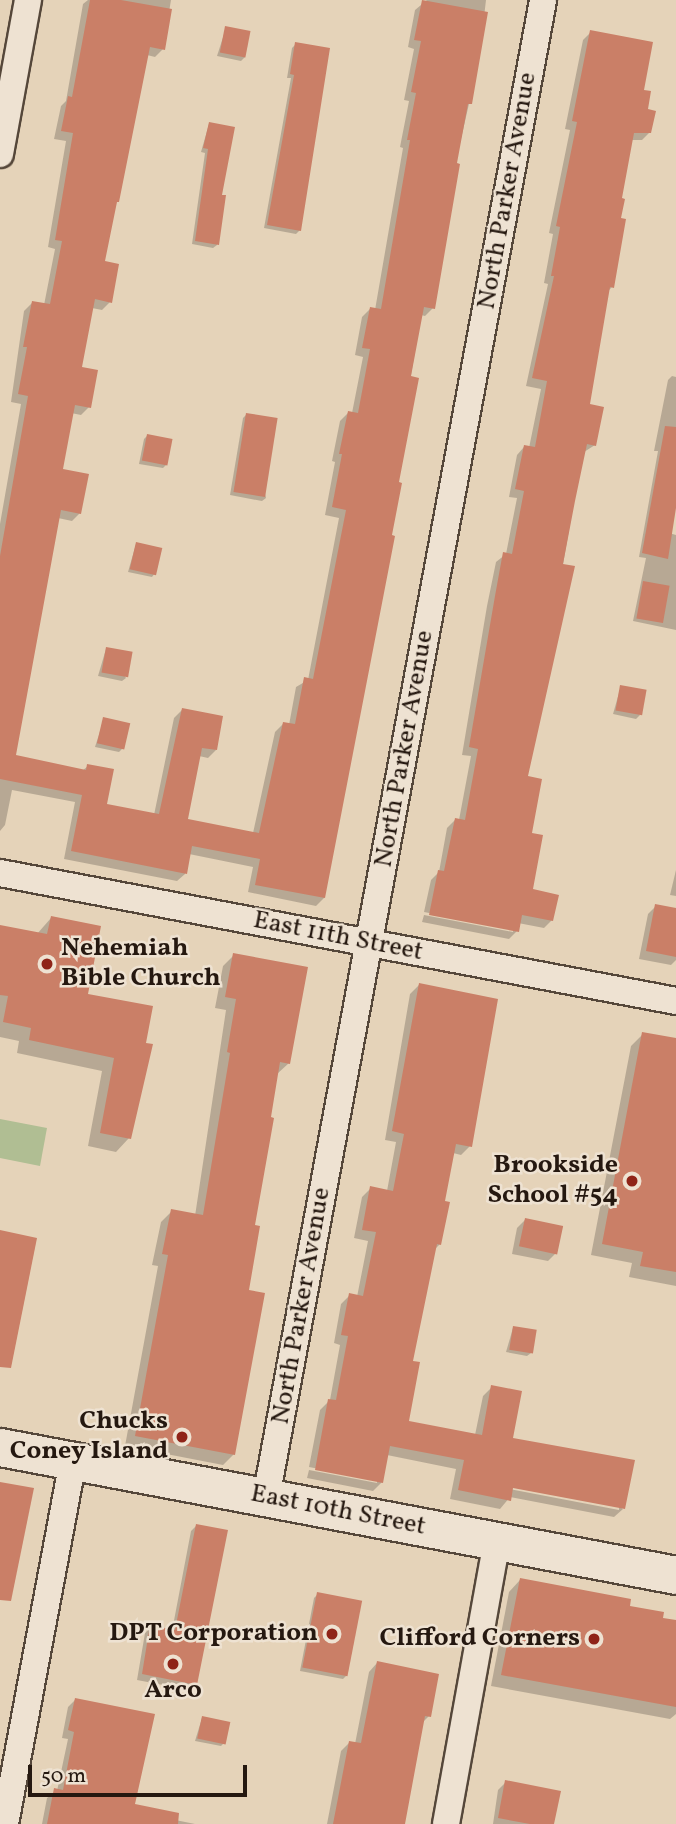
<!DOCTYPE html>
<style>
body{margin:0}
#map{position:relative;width:676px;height:1824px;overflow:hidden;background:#e5d3b9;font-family:Vollkorn,serif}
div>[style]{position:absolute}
.green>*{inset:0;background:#b0be93}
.shadow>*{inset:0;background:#0003}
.building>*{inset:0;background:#ca7f67;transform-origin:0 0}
.roads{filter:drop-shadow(2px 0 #55473a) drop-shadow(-2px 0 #55473a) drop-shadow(0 2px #55473a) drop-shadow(0 -2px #55473a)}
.minor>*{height:26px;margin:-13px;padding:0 13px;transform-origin:13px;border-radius:13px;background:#eee2d2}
.secondary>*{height:37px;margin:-18.5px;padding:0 18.5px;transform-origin:18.5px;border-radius:18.5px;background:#eee2d2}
.dots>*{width:19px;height:19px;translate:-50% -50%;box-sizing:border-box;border:4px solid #eee2d2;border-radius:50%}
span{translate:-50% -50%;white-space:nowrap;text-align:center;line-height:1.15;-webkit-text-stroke:5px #eee2d2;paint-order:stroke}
.street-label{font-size:26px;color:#251810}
.poi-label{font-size:26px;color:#251810;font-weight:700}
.left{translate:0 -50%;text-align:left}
.right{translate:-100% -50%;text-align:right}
.scale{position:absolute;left:28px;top:1765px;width:219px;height:32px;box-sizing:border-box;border:4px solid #251810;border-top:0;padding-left:9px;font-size:21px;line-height:24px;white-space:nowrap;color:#251810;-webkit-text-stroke:5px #eee2d2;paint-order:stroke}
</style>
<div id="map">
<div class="green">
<i style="clip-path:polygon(0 1119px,47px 1128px,40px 1166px,0 1158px)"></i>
</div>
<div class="shadow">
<i style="clip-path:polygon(88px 0,171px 0,163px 49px,155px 57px,147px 55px,103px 262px,110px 302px,102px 310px,92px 308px,80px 369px,89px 407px,81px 415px,71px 413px,61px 470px,80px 513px,72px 521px,58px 518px,14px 756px,82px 771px,88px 766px,105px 806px,154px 815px,174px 718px,182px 710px,216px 750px,208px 758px,199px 756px,186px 820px,253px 833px,275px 732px,283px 724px,289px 725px,296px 687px,308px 680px,339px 518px,325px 515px,335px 462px,332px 461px,340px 421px,348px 413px,352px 413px,363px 357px,355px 355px,362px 317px,370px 309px,375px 310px,403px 148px,400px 147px,409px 101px,404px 100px,414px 49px,408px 47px,415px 10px,427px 0,486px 0,479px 60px,455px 165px,433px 308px,425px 316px,421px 315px,324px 898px,316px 906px,248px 892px,253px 867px,189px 854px,185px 874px,177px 881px,64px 859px,75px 802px,12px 790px,5px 825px,0 831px,0 524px,21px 404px,11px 402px,24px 311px,32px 303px,44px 305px,55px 249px,48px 247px,66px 141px,54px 139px,61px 106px,66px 101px,83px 4px)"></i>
<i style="clip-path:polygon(226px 28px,245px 57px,241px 61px,217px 56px)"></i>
<i style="clip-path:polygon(591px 32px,642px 91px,650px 132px,642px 140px,631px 140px,620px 200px,612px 287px,607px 292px,588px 405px,595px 445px,584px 452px,574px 501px,526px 778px,531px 891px,552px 920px,544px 928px,518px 923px,517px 931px,509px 939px,422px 922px,424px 915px,513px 932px,513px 929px,424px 912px,431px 880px,439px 872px,447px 828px,455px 820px,459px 820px,471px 756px,462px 755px,487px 606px,496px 562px,506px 554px,517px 498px,509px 497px,517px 455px,524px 447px,529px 448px,541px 389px,526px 386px,548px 284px,544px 283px,553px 234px,549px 233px,570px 130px,565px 129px,583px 40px)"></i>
<i style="clip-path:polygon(296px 44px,300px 230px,296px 234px,264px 228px,291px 78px,287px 78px,292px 48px)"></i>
<i style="clip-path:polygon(209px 124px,220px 196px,217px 245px,213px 248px,192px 244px,205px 153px,201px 152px)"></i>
<i style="clip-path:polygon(672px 376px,676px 377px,676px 499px,669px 533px,676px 535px,676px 630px,633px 621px,646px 558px,639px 557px,658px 451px,654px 451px,668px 380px)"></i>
<i style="clip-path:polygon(246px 415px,266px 498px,262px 501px,230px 495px,243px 418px)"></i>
<i style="clip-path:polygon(147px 436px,167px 464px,163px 468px,139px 464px,144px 439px)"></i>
<i style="clip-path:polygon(136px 544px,155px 573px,152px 577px,128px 572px)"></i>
<i style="clip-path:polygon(106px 649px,126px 678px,122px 681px,98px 676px)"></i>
<i style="clip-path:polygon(621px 686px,640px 715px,636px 719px,613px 714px)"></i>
<i style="clip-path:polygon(104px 719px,123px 748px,119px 752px,95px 747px)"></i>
<i style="clip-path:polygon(676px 870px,676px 896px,670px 895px)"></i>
<i style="clip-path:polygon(656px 906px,676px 910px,676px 960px,671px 965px,639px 959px,648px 914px)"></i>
<i style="clip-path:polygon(51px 918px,86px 995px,151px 1008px,129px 1138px,116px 1152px,88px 1146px,102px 1071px,17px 1053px,19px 1041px,0 1037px,0 926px,37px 934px)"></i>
<i style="clip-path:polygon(234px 955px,289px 1063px,277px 1074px,253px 1227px,234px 1454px,223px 1465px,125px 1446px,158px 1266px,152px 1265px,161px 1222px,172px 1211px,195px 1216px,226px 1010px,215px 1008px,223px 966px)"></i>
<i style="clip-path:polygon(evenodd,419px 985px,470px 1146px,461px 1155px,453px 1153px,443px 1203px,440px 1244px,434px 1250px,411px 1362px,407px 1423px,475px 1435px,483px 1396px,492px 1387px,511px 1439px,623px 1509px,614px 1517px,510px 1497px,500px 1509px,450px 1499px,456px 1469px,387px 1455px,382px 1482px,373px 1491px,307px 1478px,309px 1470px,377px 1483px,377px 1480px,309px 1467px,320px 1410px,330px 1400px,340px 1345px,334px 1343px,341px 1304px,350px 1295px,357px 1297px,368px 1241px,354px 1238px,362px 1197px,371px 1188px,387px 1191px,396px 1142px,385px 1140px,410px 994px,419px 985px,505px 1484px,619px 1507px,619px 1510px,504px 1488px,505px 1484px)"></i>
<i style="clip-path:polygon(643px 1034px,676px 1040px,676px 1286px,629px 1277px,632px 1263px,591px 1255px,631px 1046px)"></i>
<i style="clip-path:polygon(525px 1220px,556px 1253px,548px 1261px,512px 1254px,517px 1228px)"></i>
<i style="clip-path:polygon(513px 1328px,531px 1353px,527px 1356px,506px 1352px)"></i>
<i style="clip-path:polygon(197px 1525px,195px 1684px,189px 1690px,137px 1680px,145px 1633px,151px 1627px,172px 1631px,191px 1531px)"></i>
<i style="clip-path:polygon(520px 1580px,676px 1622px,676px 1714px,670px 1719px,491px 1686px,509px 1592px)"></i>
<i style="clip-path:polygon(318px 1594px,346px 1676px,343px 1679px,300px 1671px,314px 1598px)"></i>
<i style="clip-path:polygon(377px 1663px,429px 1716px,421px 1724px,402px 1824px,327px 1824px,341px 1751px,349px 1743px,355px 1744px,369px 1672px)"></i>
<i style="clip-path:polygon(75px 1700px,136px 1812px,195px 1824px,42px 1824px,47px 1798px,57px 1791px,68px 1739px,62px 1738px,68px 1707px)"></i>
<i style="clip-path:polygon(202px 1718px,224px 1743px,221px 1746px,195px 1741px)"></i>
<i style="clip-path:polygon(506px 1782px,553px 1824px,493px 1824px,498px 1790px)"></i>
</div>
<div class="building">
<i style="clip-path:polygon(90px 0,121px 0,172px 9px,165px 50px,150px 47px,119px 202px,117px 202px,105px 261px,119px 264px,112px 303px,95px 299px,82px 367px,98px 370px,91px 408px,75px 405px,63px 469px,89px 474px,81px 514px,61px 510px,16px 755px,86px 770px,87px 764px,114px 769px,107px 804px,159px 814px,182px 708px,223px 716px,217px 750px,202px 748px,188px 819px,259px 833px,283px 722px,295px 724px,304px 677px,313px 679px,346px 510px,332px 507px,342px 454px,339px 454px,348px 411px,358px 413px,370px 349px,362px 348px,370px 307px,381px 309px,410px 140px,407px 140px,416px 93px,411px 92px,421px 41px,414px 40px,422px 0,488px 12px,472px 104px,468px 104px,457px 163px,460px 164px,435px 309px,424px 307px,411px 376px,419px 378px,399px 482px,402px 483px,392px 535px,395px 536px,325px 898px,255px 885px,260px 859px,192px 846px,187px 874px,71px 851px,82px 795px,0 779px,0 556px,28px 396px,18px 394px,27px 347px,23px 347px,32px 301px,50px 304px,62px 241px,55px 240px,73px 133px,61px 131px,68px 96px,72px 97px)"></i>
<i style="left:225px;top:26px;width:26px;height:27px;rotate:11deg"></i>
<i style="clip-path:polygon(590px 30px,653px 42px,644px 90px,651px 91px,648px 109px,656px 111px,651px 133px,634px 133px,622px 198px,625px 199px,621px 218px,626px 219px,614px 288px,610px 287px,590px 404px,604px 407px,596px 446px,587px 444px,575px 501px,563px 564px,575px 566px,528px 776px,542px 779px,532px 833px,543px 835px,533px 889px,559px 895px,553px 921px,522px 915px,519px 932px,429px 915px,438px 870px,444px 871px,455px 818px,465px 820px,478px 749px,469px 747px,495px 596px,503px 552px,512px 554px,524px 491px,515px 489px,524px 445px,535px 447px,547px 381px,532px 378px,554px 276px,551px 276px,560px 227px,556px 226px,577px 122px,572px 121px)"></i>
<i style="clip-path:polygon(295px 42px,330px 48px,301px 231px,267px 225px,294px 75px,290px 74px)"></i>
<i style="clip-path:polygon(209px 122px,235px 127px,222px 195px,226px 195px,219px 245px,195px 241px,208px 149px,203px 148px)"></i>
<i style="left:246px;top:413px;width:32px;height:80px;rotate:9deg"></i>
<i style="clip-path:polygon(665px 426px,676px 427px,676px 508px,668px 559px,642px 553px)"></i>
<i style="left:147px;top:434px;width:26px;height:27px;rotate:11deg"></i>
<i style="left:136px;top:542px;width:27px;height:28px;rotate:13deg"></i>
<i style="left:643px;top:581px;width:27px;height:38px;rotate:10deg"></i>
<i style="left:106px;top:647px;width:27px;height:26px;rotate:10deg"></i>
<i style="left:620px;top:685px;width:27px;height:26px;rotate:10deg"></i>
<i style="left:103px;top:717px;width:28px;height:27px;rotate:13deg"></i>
<i style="clip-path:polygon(655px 904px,676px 908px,676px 957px,646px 951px)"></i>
<i style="clip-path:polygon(51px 916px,101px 926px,88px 994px,153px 1006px,146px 1043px,153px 1044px,131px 1139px,100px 1133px,114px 1058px,29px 1040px,31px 1028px,3px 1022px,8px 996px,0 995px,0 925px,47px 934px)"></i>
<i style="clip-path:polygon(233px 953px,308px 967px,290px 1064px,280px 1062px,271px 1117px,274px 1118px,255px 1225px,260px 1226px,249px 1290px,265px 1293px,235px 1455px,135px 1436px,168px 1255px,162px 1254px,171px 1209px,203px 1215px,230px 1053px,227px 1052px,236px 999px,225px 997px)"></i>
<i style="clip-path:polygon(419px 983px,498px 999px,472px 1147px,456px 1144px,445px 1201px,450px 1202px,441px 1245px,437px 1244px,413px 1361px,420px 1362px,409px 1421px,482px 1435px,491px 1385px,522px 1391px,513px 1438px,635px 1460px,625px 1509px,513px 1488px,511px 1501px,458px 1490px,464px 1460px,390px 1446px,383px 1483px,315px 1470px,328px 1399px,336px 1400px,348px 1336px,341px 1335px,349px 1293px,363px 1296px,376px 1232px,362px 1230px,370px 1186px,393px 1191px,404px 1134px,392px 1131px)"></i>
<i style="clip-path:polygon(642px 1032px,676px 1038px,676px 1272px,640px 1266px,643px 1252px,602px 1244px)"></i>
<i style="left:525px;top:1218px;width:39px;height:29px;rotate:12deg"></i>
<i style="clip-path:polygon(0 1230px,37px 1238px,11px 1368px,0 1367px)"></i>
<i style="left:513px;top:1326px;width:24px;height:24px;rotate:9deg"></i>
<i style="clip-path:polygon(0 1482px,34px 1488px,11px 1601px,0 1600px)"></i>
<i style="clip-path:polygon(196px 1524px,228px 1530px,197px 1685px,142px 1674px,150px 1625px,175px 1630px)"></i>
<i style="clip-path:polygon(520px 1578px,631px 1599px,630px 1606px,664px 1612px,663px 1618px,676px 1620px,676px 1707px,501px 1675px)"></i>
<i style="left:317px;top:1592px;width:46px;height:77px;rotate:11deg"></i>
<i style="clip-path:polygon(377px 1661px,439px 1674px,431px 1717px,425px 1716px,405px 1824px,333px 1824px,349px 1741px,361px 1743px)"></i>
<i style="clip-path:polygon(75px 1698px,155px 1714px,135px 1804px,179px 1813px,178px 1824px,47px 1824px,54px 1788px,63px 1790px,74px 1732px,68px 1730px)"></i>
<i style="left:202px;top:1716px;width:29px;height:23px;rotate:12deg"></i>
<i style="clip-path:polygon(505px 1780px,561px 1791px,554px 1824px,530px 1824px,498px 1818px)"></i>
</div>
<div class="roads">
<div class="minor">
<i style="left:0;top:154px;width:157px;rotate:-79.7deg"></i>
<i style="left:0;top:873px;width:688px;rotate:10.72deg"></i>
<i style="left:266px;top:1498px;width:1523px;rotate:-79.52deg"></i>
<i style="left:5px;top:1824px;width:368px;rotate:-79.4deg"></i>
<i style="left:446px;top:1824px;width:288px;rotate:-79.8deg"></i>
</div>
<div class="secondary">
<i style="left:0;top:1447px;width:688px;rotate:10.72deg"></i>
</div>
</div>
<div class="dots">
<i style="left:47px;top:964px;background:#8f2418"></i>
<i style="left:632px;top:1181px;background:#8f2418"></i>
<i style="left:182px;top:1437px;background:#8f2418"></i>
<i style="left:332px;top:1634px;background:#8f2418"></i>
<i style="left:594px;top:1639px;background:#8f2418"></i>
<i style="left:173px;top:1664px;background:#8f2418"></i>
</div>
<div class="street-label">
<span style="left:508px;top:191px;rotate:-80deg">North Parker Avenue</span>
<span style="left:405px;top:749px;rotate:-80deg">North Parker Avenue</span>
<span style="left:338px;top:937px;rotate:11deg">East 11th Street</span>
<span style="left:302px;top:1306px;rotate:-80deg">North Parker Avenue</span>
<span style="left:338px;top:1511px;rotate:11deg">East 10th Street</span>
</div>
<div class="poi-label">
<span class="left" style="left:61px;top:964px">Nehemiah<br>Bible Church</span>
<span class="right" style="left:618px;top:1181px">Brookside<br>School #54</span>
<span class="right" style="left:168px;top:1437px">Chucks<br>Coney Island</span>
<span class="right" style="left:318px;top:1634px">DPT Corporation</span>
<span class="right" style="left:580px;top:1639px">Clifford Corners</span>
<span style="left:173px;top:1691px">Arco</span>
</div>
<div class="scale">50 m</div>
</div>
